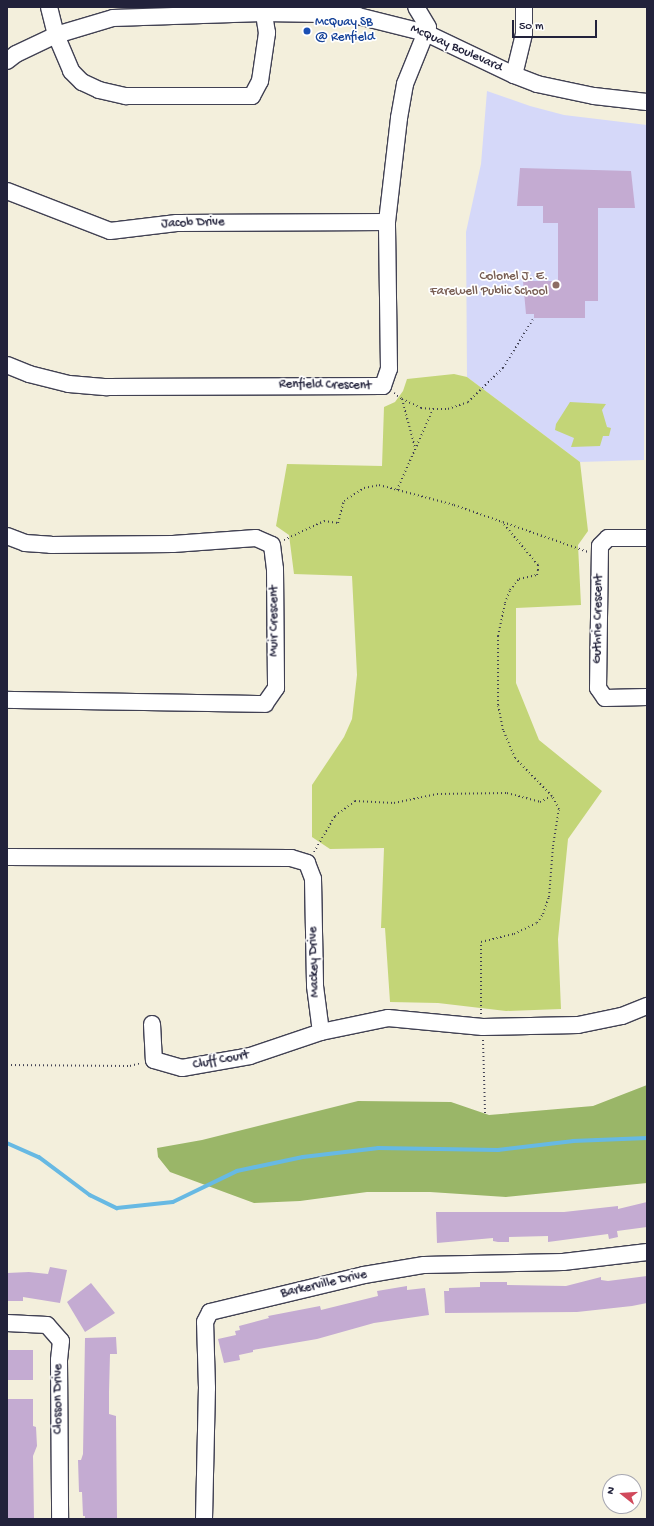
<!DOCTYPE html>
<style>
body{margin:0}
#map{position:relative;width:654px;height:1526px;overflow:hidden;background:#f3efdc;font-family:"Gochi Hand",sans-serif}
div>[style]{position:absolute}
.built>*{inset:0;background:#d5d8f9}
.green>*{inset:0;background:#c3d577}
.forest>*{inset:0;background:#9ab668}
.stream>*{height:3.5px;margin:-1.75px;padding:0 1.75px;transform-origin:1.75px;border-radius:1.75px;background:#67b9e3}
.building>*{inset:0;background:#c4abd2;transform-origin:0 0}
.path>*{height:2px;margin-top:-1px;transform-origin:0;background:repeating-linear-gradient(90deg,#414153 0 1px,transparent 0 4px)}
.roads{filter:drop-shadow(1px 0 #414153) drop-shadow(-1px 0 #414153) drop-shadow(0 1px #414153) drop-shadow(0 -1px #414153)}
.minor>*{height:16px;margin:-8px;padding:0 8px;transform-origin:8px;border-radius:8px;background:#fff}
.dots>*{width:11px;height:11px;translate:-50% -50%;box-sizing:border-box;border:2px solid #fff;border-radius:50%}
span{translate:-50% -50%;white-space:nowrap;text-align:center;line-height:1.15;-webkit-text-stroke:3.5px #fff;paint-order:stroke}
.transit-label{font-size:13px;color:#164399}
.left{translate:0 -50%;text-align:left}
.street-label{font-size:13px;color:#22223b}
.education-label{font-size:13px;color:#785e54}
.right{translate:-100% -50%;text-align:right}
.frame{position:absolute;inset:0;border:8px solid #22223b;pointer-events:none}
.north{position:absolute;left:602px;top:1474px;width:40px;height:40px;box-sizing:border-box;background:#fff;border:1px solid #a7a7b1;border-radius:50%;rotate:287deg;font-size:11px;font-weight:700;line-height:16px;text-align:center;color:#22223b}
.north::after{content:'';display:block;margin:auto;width:14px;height:18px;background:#d1495b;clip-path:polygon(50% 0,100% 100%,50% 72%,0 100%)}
.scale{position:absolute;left:512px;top:20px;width:85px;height:18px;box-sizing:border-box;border:2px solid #22223b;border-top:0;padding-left:5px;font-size:12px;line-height:14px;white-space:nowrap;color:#22223b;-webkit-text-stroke:3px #fff;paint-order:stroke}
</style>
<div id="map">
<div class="built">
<i style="clip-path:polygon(487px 91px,530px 106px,564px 115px,647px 125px,644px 460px,580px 462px,467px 377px,466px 232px,481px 164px)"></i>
</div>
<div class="green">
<i style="clip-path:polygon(454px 374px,467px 377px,580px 462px,588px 531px,578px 545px,581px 605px,516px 608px,516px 683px,539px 740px,602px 791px,568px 839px,558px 939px,561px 1009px,506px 1011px,438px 1003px,390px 1002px,385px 928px,381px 928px,384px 848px,330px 849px,312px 837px,312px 785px,344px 737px,352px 719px,357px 675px,352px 576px,294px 574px,289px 535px,276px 526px,287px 464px,382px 466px,384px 407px,395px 402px,403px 391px,407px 379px)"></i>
<i style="clip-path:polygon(570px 402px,606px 404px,602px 410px,607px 427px,611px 428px,609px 436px,603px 436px,600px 446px,571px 447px,574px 438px,555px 430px,556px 424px)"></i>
</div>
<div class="forest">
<i style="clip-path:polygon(647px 1085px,647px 1183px,506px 1197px,430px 1192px,367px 1192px,300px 1201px,254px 1203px,170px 1172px,158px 1157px,157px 1148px,202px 1140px,358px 1101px,451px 1102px,489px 1115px,593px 1106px)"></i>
</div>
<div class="stream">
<i style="left:7px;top:1143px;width:35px;rotate:24deg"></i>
<i style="left:39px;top:1157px;width:64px;rotate:36.7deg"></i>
<i style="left:90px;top:1195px;width:30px;rotate:26deg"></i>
<i style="left:117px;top:1208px;width:56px;rotate:-6.1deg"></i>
<i style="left:173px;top:1202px;width:71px;rotate:-25.8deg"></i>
<i style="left:237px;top:1171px;width:67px;rotate:-12deg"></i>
<i style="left:303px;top:1157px;width:76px;rotate:-6.8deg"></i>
<i style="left:378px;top:1148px;width:120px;rotate:1deg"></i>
<i style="left:498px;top:1150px;width:76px;rotate:-6.8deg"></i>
<i style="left:573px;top:1141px;width:74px;rotate:-2.3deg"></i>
</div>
<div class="building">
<i style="clip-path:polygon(520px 168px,631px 171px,635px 208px,598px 208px,598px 301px,585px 301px,585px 318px,534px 318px,534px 314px,526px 314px,523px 281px,558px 281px,558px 223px,543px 223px,543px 206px,517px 206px)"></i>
<i style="clip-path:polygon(647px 1202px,647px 1227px,617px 1231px,618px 1237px,609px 1239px,608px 1234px,548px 1242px,548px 1236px,509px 1237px,509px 1242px,498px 1242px,493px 1241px,493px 1238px,437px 1243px,436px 1212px,564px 1212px,618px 1206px,618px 1209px)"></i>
<i style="clip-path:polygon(50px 1267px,67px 1270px,60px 1303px,23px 1297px,23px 1301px,7px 1301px,7px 1273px,29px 1272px,48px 1274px)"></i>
<i style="clip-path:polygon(647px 1276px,647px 1303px,632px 1306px,577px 1312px,445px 1313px,444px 1291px,449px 1291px,449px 1288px,480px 1287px,480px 1282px,507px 1282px,507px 1285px,566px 1286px,601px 1277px,601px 1280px,608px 1281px)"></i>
<i style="clip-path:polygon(91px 1283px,115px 1313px,85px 1332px,67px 1302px)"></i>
<i style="clip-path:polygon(407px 1286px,407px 1290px,425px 1288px,429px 1315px,374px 1323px,317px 1339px,253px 1350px,253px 1352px,239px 1355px,240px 1360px,224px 1363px,218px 1339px,236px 1335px,235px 1331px,240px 1330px,239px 1326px,269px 1318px,268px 1316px,320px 1306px,321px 1310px,378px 1296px,377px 1291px)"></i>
<i style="clip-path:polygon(116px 1337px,117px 1354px,110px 1354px,109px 1392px,109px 1414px,116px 1416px,117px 1519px,85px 1519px,85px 1516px,83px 1516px,82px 1492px,79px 1492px,78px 1460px,81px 1460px,83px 1454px,85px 1338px)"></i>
<i style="left:7px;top:1350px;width:26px;height:30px"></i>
<i style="clip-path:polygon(7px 1399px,33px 1399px,33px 1426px,36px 1427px,37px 1446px,33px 1456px,34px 1519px,7px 1519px)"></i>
</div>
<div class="path">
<i style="left:394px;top:393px;width:10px;rotate:37deg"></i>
<i style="left:402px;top:399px;width:51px;rotate:75.1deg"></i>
<i style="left:402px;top:399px;width:21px;rotate:25deg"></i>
<i style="left:421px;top:408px;width:12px;rotate:5deg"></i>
<i style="left:433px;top:409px;width:15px"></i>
<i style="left:448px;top:409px;width:21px;rotate:-19deg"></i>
<i style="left:468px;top:402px;width:49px;rotate:-44.2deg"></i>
<i style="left:503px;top:368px;width:57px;rotate:-58.5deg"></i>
<i style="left:397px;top:490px;width:89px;rotate:-66deg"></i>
<i style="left:284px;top:540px;width:44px;rotate:-25.4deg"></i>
<i style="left:324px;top:521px;width:14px;rotate:8deg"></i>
<i style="left:338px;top:523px;width:23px;rotate:-75deg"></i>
<i style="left:344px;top:501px;width:24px;rotate:-33deg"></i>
<i style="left:364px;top:488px;width:15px;rotate:-11deg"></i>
<i style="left:379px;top:485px;width:78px;rotate:14.9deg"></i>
<i style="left:454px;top:505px;width:142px;rotate:19.3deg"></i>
<i style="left:314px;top:852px;width:42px;rotate:-59.7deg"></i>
<i style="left:335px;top:816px;width:25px;rotate:-37deg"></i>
<i style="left:355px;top:801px;width:39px;rotate:3deg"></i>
<i style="left:394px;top:803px;width:44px;rotate:-11.8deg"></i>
<i style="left:437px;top:794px;width:70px;rotate:-0.8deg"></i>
<i style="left:507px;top:793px;width:34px;rotate:15deg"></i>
<i style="left:540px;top:802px;width:13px;rotate:-27deg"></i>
<i style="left:481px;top:1014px;width:72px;rotate:-90deg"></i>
<i style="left:481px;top:942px;width:34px;rotate:-14deg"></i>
<i style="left:514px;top:934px;width:25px;rotate:-26deg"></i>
<i style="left:537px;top:923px;width:11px;rotate:-56deg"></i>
<i style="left:543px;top:914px;width:18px;rotate:-71deg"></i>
<i style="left:549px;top:897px;width:51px;rotate:-85.5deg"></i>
<i style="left:553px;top:846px;width:37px;rotate:-81deg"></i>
<i style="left:559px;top:809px;width:15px;rotate:-118deg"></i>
<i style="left:552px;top:796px;width:53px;rotate:-134.2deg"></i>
<i style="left:515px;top:758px;width:30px;rotate:-113deg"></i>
<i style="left:503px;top:730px;width:25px;rotate:-101deg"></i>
<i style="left:498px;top:705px;width:69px;rotate:-90deg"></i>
<i style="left:498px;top:636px;width:34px;rotate:-78deg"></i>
<i style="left:505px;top:603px;width:14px;rotate:-69deg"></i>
<i style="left:510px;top:590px;width:14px;rotate:-51deg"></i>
<i style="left:519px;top:579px;width:18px;rotate:-13deg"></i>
<i style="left:537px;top:575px;width:5px;rotate:-79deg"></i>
<i style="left:538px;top:570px;width:5px;rotate:-90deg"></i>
<i style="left:538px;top:565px;width:56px;rotate:-129.9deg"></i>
<i style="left:483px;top:1040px;width:73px;rotate:88.4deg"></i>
<i style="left:7px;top:1065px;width:123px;rotate:0.5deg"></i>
<i style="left:130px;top:1066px;width:11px;rotate:-15deg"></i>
</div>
<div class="roads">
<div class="minor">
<i style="left:49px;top:7px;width:29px;rotate:76deg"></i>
<i style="left:56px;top:35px;width:39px;rotate:67deg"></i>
<i style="left:71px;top:71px;width:16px;rotate:45deg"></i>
<i style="left:82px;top:82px;width:19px;rotate:25deg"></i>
<i style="left:99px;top:90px;width:28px;rotate:13deg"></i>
<i style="left:126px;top:96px;width:126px"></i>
<i style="left:252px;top:96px;width:17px;rotate:-62deg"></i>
<i style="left:260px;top:81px;width:49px;rotate:-81.7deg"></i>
<i style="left:267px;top:33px;width:26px;rotate:-99deg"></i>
<i style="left:7px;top:61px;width:11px;rotate:-38deg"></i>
<i style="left:16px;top:54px;width:44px;rotate:-25.4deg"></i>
<i style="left:56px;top:35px;width:59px;rotate:-16.6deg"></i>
<i style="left:113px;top:18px;width:150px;rotate:-1.9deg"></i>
<i style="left:263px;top:13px;width:62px;rotate:0.9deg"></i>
<i style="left:325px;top:14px;width:33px;rotate:3deg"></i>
<i style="left:358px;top:16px;width:70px;rotate:14deg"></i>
<i style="left:426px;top:33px;width:98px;rotate:25.5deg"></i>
<i style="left:514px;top:75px;width:25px;rotate:21deg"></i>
<i style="left:537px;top:84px;width:58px;rotate:11.9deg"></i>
<i style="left:594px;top:96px;width:53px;rotate:6.5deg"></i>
<i style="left:514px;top:75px;width:42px;rotate:-76.3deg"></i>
<i style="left:524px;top:34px;width:27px;rotate:-90deg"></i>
<i style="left:7px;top:191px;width:110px;rotate:21.2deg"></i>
<i style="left:110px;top:231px;width:67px;rotate:-6.8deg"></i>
<i style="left:177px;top:223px;width:210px;rotate:-0.3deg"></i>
<i style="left:7px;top:365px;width:24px;rotate:22deg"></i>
<i style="left:29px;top:374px;width:41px;rotate:14deg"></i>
<i style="left:69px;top:384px;width:38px;rotate:5deg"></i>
<i style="left:107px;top:387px;width:276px;rotate:-0.2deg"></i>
<i style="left:383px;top:386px;width:18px;rotate:-71deg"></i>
<i style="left:389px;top:369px;width:147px;rotate:-90.8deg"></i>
<i style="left:387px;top:222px;width:105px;rotate:-83.4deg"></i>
<i style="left:399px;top:118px;width:35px;rotate:-80deg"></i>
<i style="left:405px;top:84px;width:61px;rotate:-68deg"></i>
<i style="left:428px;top:27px;width:23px;rotate:-121deg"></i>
<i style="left:7px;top:536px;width:19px;rotate:21deg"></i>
<i style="left:25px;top:543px;width:26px;rotate:4deg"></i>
<i style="left:51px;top:545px;width:122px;rotate:-0.5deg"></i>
<i style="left:173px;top:544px;width:83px;rotate:-4.1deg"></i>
<i style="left:256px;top:538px;width:17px;rotate:24deg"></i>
<i style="left:272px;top:545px;width:24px;rotate:83deg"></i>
<i style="left:275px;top:569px;width:119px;rotate:89.5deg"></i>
<i style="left:276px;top:688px;width:19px;rotate:125deg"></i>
<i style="left:265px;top:704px;width:258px;rotate:-179.1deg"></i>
<i style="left:647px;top:538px;width:39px;rotate:180deg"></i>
<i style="left:608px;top:538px;width:11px;rotate:135deg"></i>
<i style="left:600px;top:546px;width:142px;rotate:90.8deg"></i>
<i style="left:598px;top:688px;width:12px;rotate:55deg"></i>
<i style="left:605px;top:698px;width:42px;rotate:-1.4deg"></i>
<i style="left:7px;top:857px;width:284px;rotate:0.2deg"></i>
<i style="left:291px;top:858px;width:17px;rotate:17deg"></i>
<i style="left:307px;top:863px;width:17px;rotate:69deg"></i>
<i style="left:313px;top:879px;width:107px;rotate:88.9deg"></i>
<i style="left:315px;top:986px;width:46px;rotate:82.6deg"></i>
<i style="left:152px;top:1024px;width:36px;rotate:87deg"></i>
<i style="left:154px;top:1060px;width:29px;rotate:16deg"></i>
<i style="left:182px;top:1068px;width:69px;rotate:-10deg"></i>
<i style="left:250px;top:1056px;width:75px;rotate:-18.7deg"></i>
<i style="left:321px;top:1032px;width:68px;rotate:-11.8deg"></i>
<i style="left:388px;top:1018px;width:95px;rotate:5.4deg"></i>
<i style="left:483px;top:1027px;width:95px;rotate:-1.2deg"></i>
<i style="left:578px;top:1025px;width:45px;rotate:-11.6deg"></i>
<i style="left:622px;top:1016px;width:27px;rotate:-22deg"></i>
<i style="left:7px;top:1323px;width:40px;rotate:2.9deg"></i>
<i style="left:47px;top:1325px;width:21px;rotate:49deg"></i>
<i style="left:61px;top:1341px;width:19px;rotate:96deg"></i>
<i style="left:59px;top:1360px;width:159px;rotate:89.6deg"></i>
<i style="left:204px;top:1519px;width:131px;rotate:-88.7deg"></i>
<i style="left:207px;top:1388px;width:66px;rotate:-91.7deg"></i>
<i style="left:205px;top:1322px;width:11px;rotate:-63deg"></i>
<i style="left:210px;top:1312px;width:158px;rotate:-13.5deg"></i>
<i style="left:364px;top:1275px;width:61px;rotate:-9.5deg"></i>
<i style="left:424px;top:1265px;width:139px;rotate:-1.2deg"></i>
<i style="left:563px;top:1262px;width:85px;rotate:-6.8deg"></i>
</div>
</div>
<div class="dots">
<i style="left:307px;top:31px;background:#1a4fb4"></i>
<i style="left:556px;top:285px;background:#8d6e63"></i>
</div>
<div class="transit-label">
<span class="left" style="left:315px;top:31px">McQuay SB<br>@ Renfield</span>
</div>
<div class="street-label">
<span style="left:456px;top:49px;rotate:24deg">McQuay Boulevard</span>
<span style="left:193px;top:224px;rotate:-2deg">Jacob Drive</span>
<span style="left:325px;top:386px;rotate:1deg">Renfield Crescent</span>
<span style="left:599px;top:619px;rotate:-89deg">Guthrie Crescent</span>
<span style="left:275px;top:621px;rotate:-90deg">Muir Crescent</span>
<span style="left:315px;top:962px;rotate:-92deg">Mackey Drive</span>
<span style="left:221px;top:1061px;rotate:-11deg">Cluff Court</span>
<span style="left:324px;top:1285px;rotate:-13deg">Barkerville Drive</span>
<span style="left:59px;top:1399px;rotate:-90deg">Closson Drive</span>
</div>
<div class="education-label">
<span class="right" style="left:548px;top:285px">Colonel J. E.<br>Farewell Public School</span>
</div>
<div class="frame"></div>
<div class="north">N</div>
<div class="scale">50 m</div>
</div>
